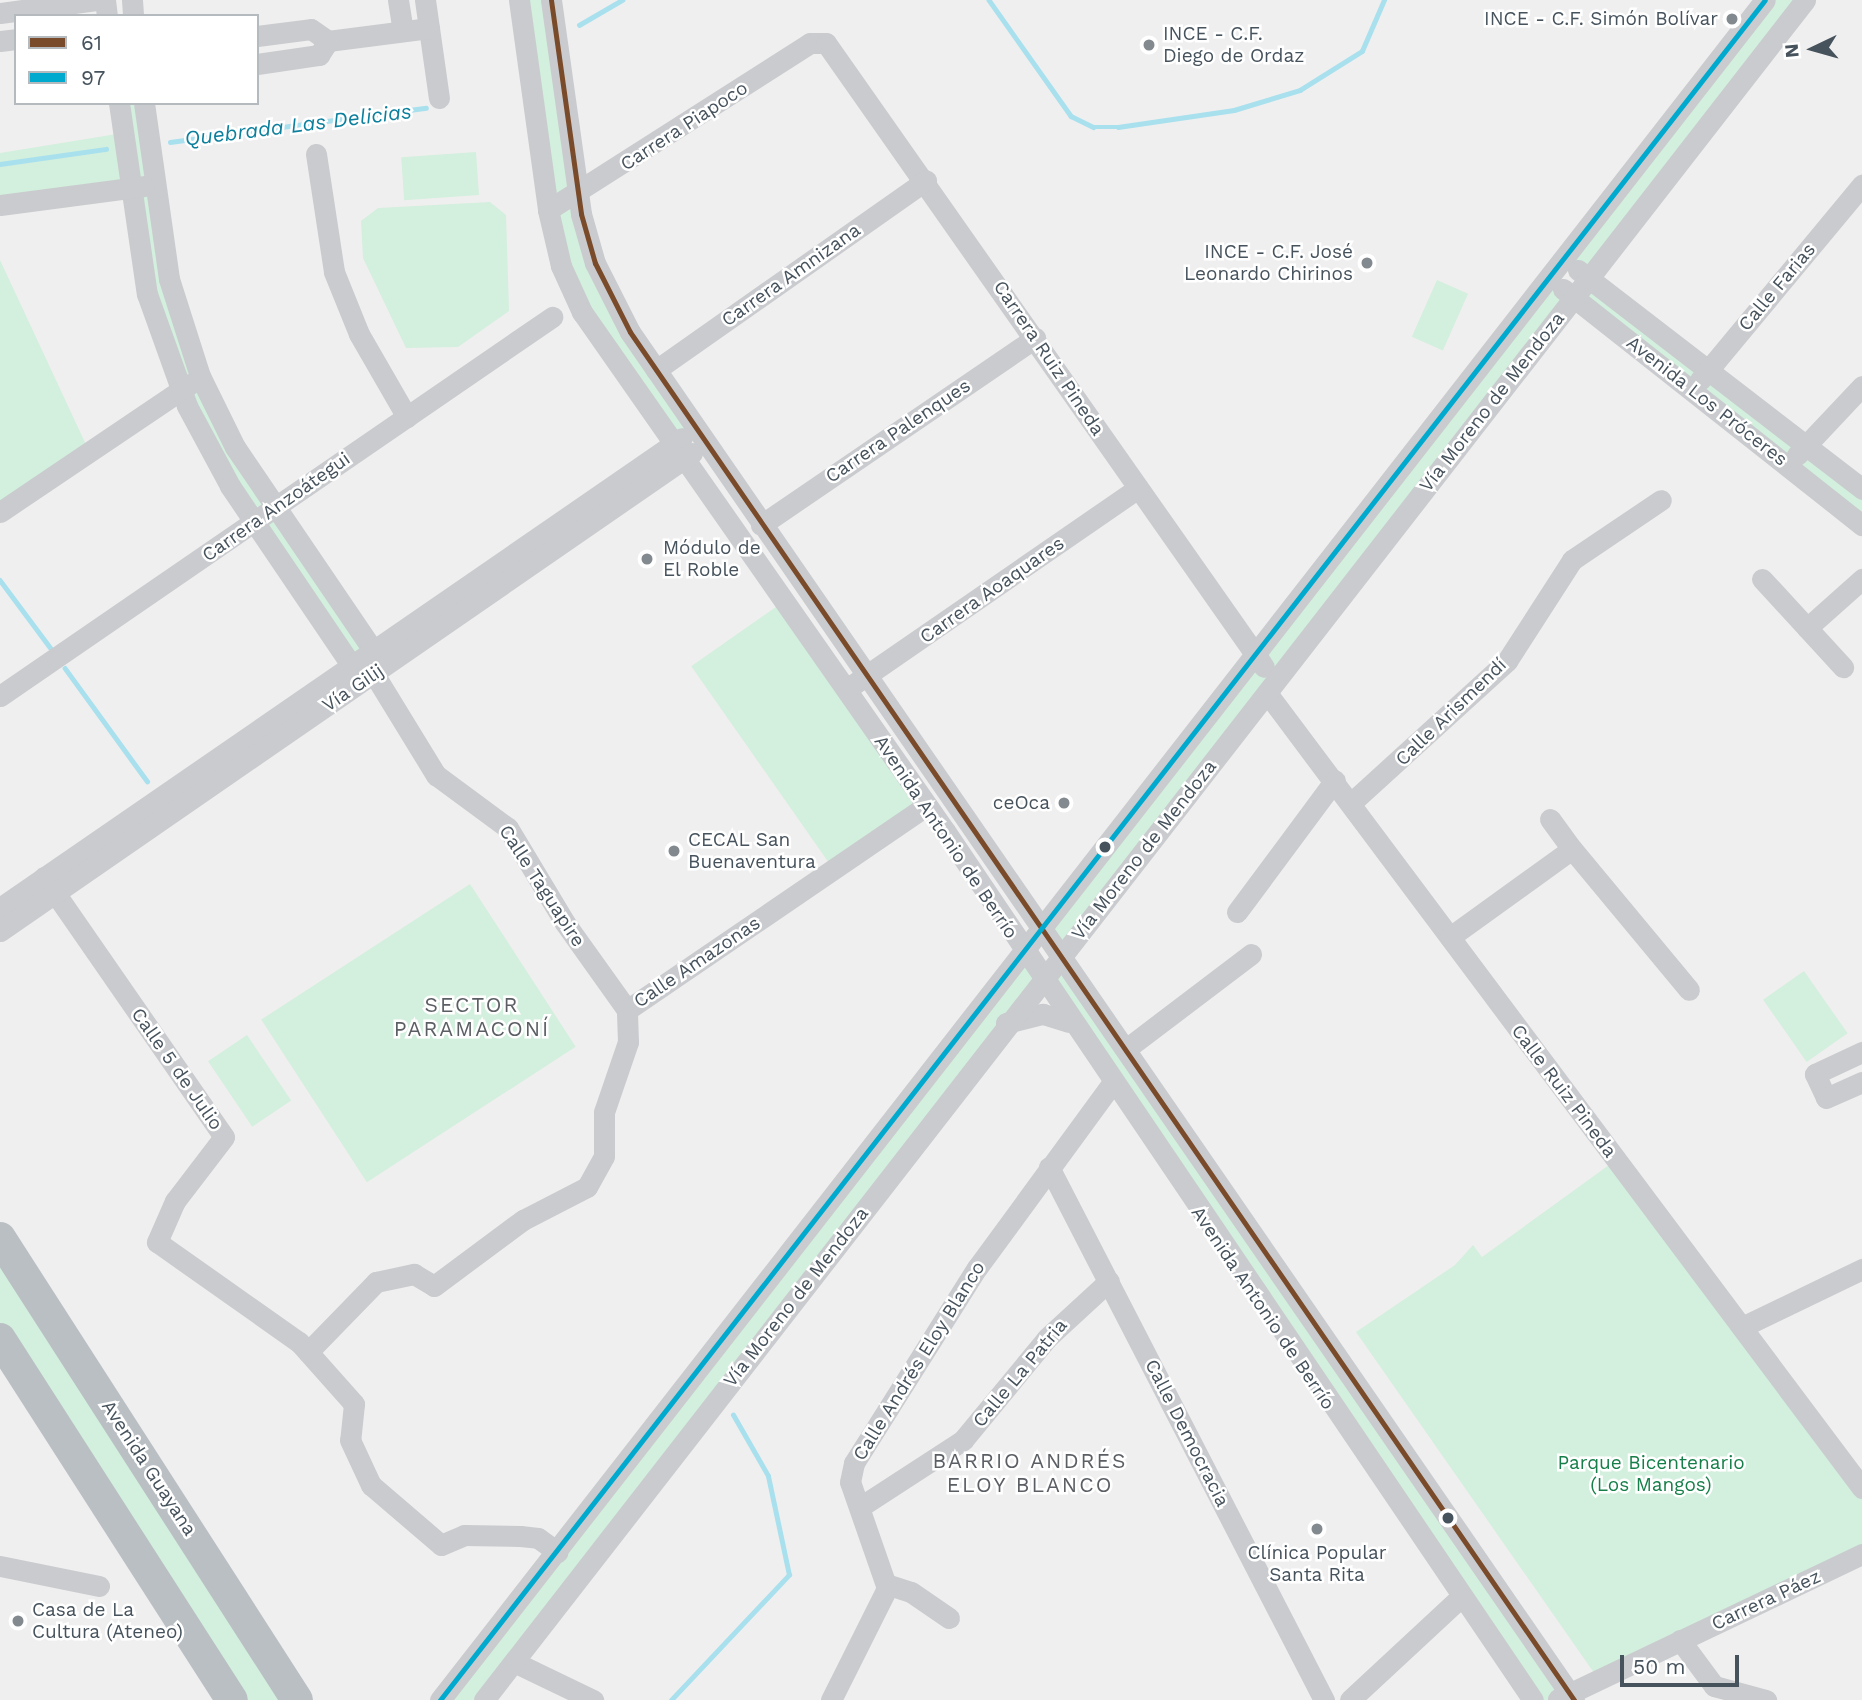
<!DOCTYPE html>
<meta charset="utf-8">
<style>
body{margin:0}
#map{position:relative;width:1862px;height:1700px;overflow:hidden;background:#f0efef;font-family:"Work Sans",sans-serif}
div>[style]{position:absolute}
.green>*{inset:0;background:#d3efdd;transform-origin:0 0}
.stream>*{height:4.5px;margin:-2.25px;padding:0 2.25px;transform-origin:2.25px;border-radius:2.25px;background:#a8e0ee}
.minor>*{height:21px;margin:-10.5px;padding:0 10.5px;transform-origin:10.5px;border-radius:10.5px;background:#c9cbce}
.highway>*{height:32px;margin:-16px;padding:0 16px;transform-origin:16px;border-radius:16px;background:#babfc4}
.bus-1>*{height:5px;margin:-2.5px;padding:0 2.5px;transform-origin:2.5px;border-radius:2.5px;background:#7a4b2a}
.bus-2>*{height:5px;margin:-2.5px;padding:0 2.5px;transform-origin:2.5px;border-radius:2.5px;background:#00a9ce}
.dots>*{width:19px;height:19px;translate:-50% -50%;box-sizing:border-box;border:4px solid #fff;border-radius:50%}
span{translate:-50% -50%;white-space:nowrap;text-align:center;line-height:1.15;-webkit-text-stroke:5px #fff;paint-order:stroke}
.poi-label{font-size:19px;color:#46525c}
.right{translate:-100% -50%;text-align:right}
.left{translate:0 -50%;text-align:left}
.street-label{font-size:19px;color:#46525c}
.park-label{font-size:19px;color:#167f49}
.water-label{font-size:21px;color:#0b7f9c;font-style:italic}
.neighbourhood-label{font-size:21px;color:#5b5f64;letter-spacing:2px}
.legend{position:absolute;left:14px;top:14px;width:245px;height:91px;box-sizing:border-box;background:#fff;border:2px solid #b5babe;margin:0;padding:9px 12px;list-style:none;font-size:21px;color:#46525c}
.legend li{display:flex;align-items:center;gap:14px;height:35px}
.legend b{width:35px;border:2px solid #b5babe}
.north{position:absolute;left:1778px;top:14px;width:70px;height:70px;-webkit-text-stroke:5px #fff;paint-order:stroke;rotate:265deg;font-size:19px;font-weight:700;line-height:28px;text-align:center;color:#46525c}
.north::after{content:'';display:block;margin:auto;width:24px;height:32px;background:#46525c;clip-path:polygon(50% 0,100% 100%,50% 72%,0 100%)}
.scale{position:absolute;left:1620px;top:1655px;width:119px;height:32px;box-sizing:border-box;border:4px solid #46525c;border-top:0;padding-left:9px;font-size:21px;line-height:24px;white-space:nowrap;color:#46525c;-webkit-text-stroke:5px #fff;paint-order:stroke}
</style>
<div id="map">
<div class="green">
<i style="clip-path:polygon(519px 0,551px 0,587px 238px,695px 429px,352px 666px,187px 406px,130px 188px,0 205px,0 153px,123px 133px,119px 103px,144px 103px,165px 257px,200px 376px,373px 651px,672px 445px,570px 288px)"></i>
<i style="clip-path:polygon(1765px 0,1805px 0,1589px 278px,1862px 489px,1862px 525px,1574px 298px,1061px 952px,1045px 930px,1550px 279px,1574px 297px,1589px 279px,1565px 260px)"></i>
<i style="left:476px;top:152px;width:43px;height:75px;rotate:86deg"></i>
<i style="clip-path:polygon(490px 202px,506px 215px,509px 311px,458px 347px,406px 348px,363px 258px,361px 221px,378px 208px)"></i>
<i style="clip-path:polygon(0 260px,89px 451px,0 512px)"></i>
<i style="left:1437px;top:280px;width:34px;height:62px;rotate:24deg"></i>
<i style="left:783px;top:602px;width:249px;height:112px;rotate:55deg"></i>
<i style="left:470px;top:884px;width:194px;height:249px;rotate:57deg"></i>
<i style="clip-path:polygon(1024px 953px,1041px 979px,1060px 955px,1574px 1700px,1534px 1700px,1041px 980px,484px 1700px,440px 1700px)"></i>
<i style="left:1804px;top:971px;width:76px;height:50px;rotate:55deg"></i>
<i style="left:247px;top:1035px;width:79px;height:47px;rotate:56deg"></i>
<i style="clip-path:polygon(1616px 1160px,1862px 1488px,1862px 1554px,1599px 1680px,1356px 1332px,1455px 1265px,1473px 1245px,1482px 1257px)"></i>
<i style="clip-path:polygon(0 1238px,297px 1700px,232px 1700px,0 1339px)"></i>
</div>
<div class="stream">
<i style="left:989px;top:0;width:142px;rotate:54.7deg"></i>
<i style="left:1071px;top:116px;width:25px;rotate:26deg"></i>
<i style="left:1094px;top:127px;width:24px"></i>
<i style="left:1118px;top:127px;width:117px;rotate:-8.3deg"></i>
<i style="left:1234px;top:110px;width:69px;rotate:-16.9deg"></i>
<i style="left:1300px;top:90px;width:73px;rotate:-32.2deg"></i>
<i style="left:1362px;top:51px;width:56px;rotate:-66.7deg"></i>
<i style="left:579px;top:25px;width:50px;rotate:-30.2deg"></i>
<i style="left:170px;top:142px;width:258px;rotate:-7.6deg"></i>
<i style="left:0;top:164px;width:107px;rotate:-8.1deg"></i>
<i style="left:0;top:580px;width:84px;rotate:53.3deg"></i>
<i style="left:65px;top:668px;width:140px;rotate:54deg"></i>
<i style="left:671px;top:1700px;width:172px;rotate:-46.7deg"></i>
<i style="left:789px;top:1575px;width:101px;rotate:-102deg"></i>
<i style="left:768px;top:1476px;width:70px;rotate:-119.8deg"></i>
</div>
<div class="minor">
<i style="left:105px;top:0;width:16px;rotate:83deg"></i>
<i style="left:132px;top:0;width:16px;rotate:86deg"></i>
<i style="left:398px;top:0;width:31px;rotate:81deg"></i>
<i style="left:425px;top:0;width:99px;rotate:81.9deg"></i>
<i style="left:519px;top:0;width:212px;rotate:82.1deg"></i>
<i style="left:548px;top:210px;width:57px;rotate:76.9deg"></i>
<i style="left:561px;top:266px;width:51px;rotate:65.5deg"></i>
<i style="left:582px;top:312px;width:633px;rotate:55.03deg"></i>
<i style="left:945px;top:831px;width:1049px;rotate:55.92deg"></i>
<i style="left:551px;top:0;width:216px;rotate:82deg"></i>
<i style="left:581px;top:214px;width:51px;rotate:74.1deg"></i>
<i style="left:595px;top:263px;width:77px;rotate:63.1deg"></i>
<i style="left:630px;top:332px;width:1662px;rotate:55.39deg"></i>
<i style="left:0;top:13px;width:97px;rotate:-7.7deg"></i>
<i style="left:257px;top:36px;width:54px;rotate:-7.4deg"></i>
<i style="left:311px;top:29px;width:21px;rotate:35deg"></i>
<i style="left:0;top:41px;width:16px;rotate:-7deg"></i>
<i style="left:328px;top:41px;width:102px;rotate:-7.3deg"></i>
<i style="left:257px;top:64px;width:63px;rotate:-8.3deg"></i>
<i style="left:319px;top:55px;width:17px;rotate:-57deg"></i>
<i style="left:119px;top:103px;width:193px;rotate:81.7deg"></i>
<i style="left:147px;top:294px;width:119px;rotate:70.3deg"></i>
<i style="left:187px;top:406px;width:91px;rotate:61.7deg"></i>
<i style="left:230px;top:486px;width:232px;rotate:55.9deg"></i>
<i style="left:144px;top:103px;width:178px;rotate:81.9deg"></i>
<i style="left:169px;top:279px;width:102px;rotate:72.3deg"></i>
<i style="left:200px;top:376px;width:79px;rotate:63.8deg"></i>
<i style="left:235px;top:447px;width:260px;rotate:55.8deg"></i>
<i style="left:316px;top:154px;width:119px;rotate:81.3deg"></i>
<i style="left:334px;top:272px;width:67px;rotate:68deg"></i>
<i style="left:359px;top:334px;width:96px;rotate:60deg"></i>
<i style="left:0;top:205px;width:145px;rotate:-7.5deg"></i>
<i style="left:548px;top:210px;width:311px;rotate:-32.5deg"></i>
<i style="left:810px;top:43px;width:16px"></i>
<i style="left:826px;top:43px;width:762px;rotate:54.93deg"></i>
<i style="left:1578px;top:270px;width:359px;rotate:37.6deg"></i>
<i style="left:1563px;top:289px;width:381px;rotate:38.3deg"></i>
<i style="left:656px;top:370px;width:330px;rotate:-35.1deg"></i>
<i style="left:1700px;top:380px;width:254px;rotate:-50.3deg"></i>
<i style="left:1797px;top:455px;width:95px;rotate:-46.7deg"></i>
<i style="left:0;top:512px;width:229px;rotate:-34deg"></i>
<i style="left:761px;top:525px;width:332px;rotate:-34.3deg"></i>
<i style="left:1762px;top:579px;width:120px;rotate:47.4deg"></i>
<i style="left:1807px;top:628px;width:74px;rotate:-41.7deg"></i>
<i style="left:374px;top:674px;width:119px;rotate:58.5deg"></i>
<i style="left:436px;top:775px;width:89px;rotate:36.4deg"></i>
<i style="left:508px;top:828px;width:111px;rotate:59deg"></i>
<i style="left:565px;top:923px;width:107px;rotate:54.5deg"></i>
<i style="left:854px;top:684px;width:345px;rotate:-34.6deg"></i>
<i style="left:1267px;top:693px;width:993px;rotate:53.19deg"></i>
<i style="left:0;top:696px;width:670px;rotate:-34.47deg"></i>
<i style="left:1351px;top:803px;width:211px;rotate:-42.3deg"></i>
<i style="left:1507px;top:661px;width:120px;rotate:-57.2deg"></i>
<i style="left:1572px;top:560px;width:107px;rotate:-34deg"></i>
<i style="left:1550px;top:819px;width:37px;rotate:54deg"></i>
<i style="left:44px;top:877px;width:316px;rotate:55.3deg"></i>
<i style="left:224px;top:1137px;width:81px;rotate:127.4deg"></i>
<i style="left:175px;top:1201px;width:45px;rotate:113.7deg"></i>
<i style="left:157px;top:1242px;width:174px;rotate:35.2deg"></i>
<i style="left:299px;top:1342px;width:83px;rotate:48.4deg"></i>
<i style="left:354px;top:1404px;width:36px;rotate:96deg"></i>
<i style="left:350px;top:1440px;width:50px;rotate:65deg"></i>
<i style="left:371px;top:1485px;width:92px;rotate:40.6deg"></i>
<i style="left:441px;top:1545px;width:25px;rotate:-23deg"></i>
<i style="left:464px;top:1535px;width:56px;rotate:1deg"></i>
<i style="left:520px;top:1536px;width:18px;rotate:6deg"></i>
<i style="left:538px;top:1538px;width:24px;rotate:36deg"></i>
<i style="left:0;top:908px;width:828px;rotate:-34.57deg"></i>
<i style="left:1237px;top:912px;width:164px;rotate:-53.4deg"></i>
<i style="left:0;top:931px;width:841px;rotate:-34.63deg"></i>
<i style="left:1450px;top:937px;width:150px;rotate:-35.8deg"></i>
<i style="left:1572px;top:849px;width:183px;rotate:50.3deg"></i>
<i style="left:627px;top:1010px;width:363px;rotate:-34.3deg"></i>
<i style="left:1006px;top:1023px;width:38px;rotate:-14deg"></i>
<i style="left:1043px;top:1014px;width:27px;rotate:17deg"></i>
<i style="left:1126px;top:1049px;width:157px;rotate:-37.2deg"></i>
<i style="left:1862px;top:1052px;width:52px;rotate:154.9deg"></i>
<i style="left:1815px;top:1074px;width:26px;rotate:65deg"></i>
<i style="left:1826px;top:1098px;width:39px;rotate:-24deg"></i>
<i style="left:1049px;top:1167px;width:600px;rotate:62.71deg"></i>
<i style="left:1742px;top:1327px;width:133px;rotate:-25.8deg"></i>
<i style="left:308px;top:1352px;width:98px;rotate:-45.8deg"></i>
<i style="left:376px;top:1282px;width:39px;rotate:-12deg"></i>
<i style="left:414px;top:1274px;width:23px;rotate:31deg"></i>
<i style="left:434px;top:1286px;width:111px;rotate:-36.6deg"></i>
<i style="left:523px;top:1220px;width:72px;rotate:-27.3deg"></i>
<i style="left:587px;top:1187px;width:35px;rotate:-61deg"></i>
<i style="left:604px;top:1156px;width:44px;rotate:-90deg"></i>
<i style="left:604px;top:1112px;width:74px;rotate:-71.1deg"></i>
<i style="left:628px;top:1042px;width:32px;rotate:-92deg"></i>
<i style="left:860px;top:1507px;width:123px;rotate:-33deg"></i>
<i style="left:963px;top:1440px;width:132px;rotate:-50.5deg"></i>
<i style="left:1047px;top:1338px;width:84px;rotate:-42.6deg"></i>
<i style="left:0;top:1566px;width:101px;rotate:11.4deg"></i>
<i style="left:886px;top:1584px;width:26px;rotate:18deg"></i>
<i style="left:911px;top:1592px;width:46px;rotate:34.4deg"></i>
<i style="left:1680px;top:1640px;width:57px;rotate:53.5deg"></i>
<i style="left:1714px;top:1686px;width:54px;rotate:15.1deg"></i>
<i style="left:514px;top:1662px;width:88px;rotate:25.7deg"></i>
<i style="left:1558px;top:1699px;width:337px;rotate:-25.5deg"></i>
<i style="left:440px;top:1700px;width:2155px;rotate:-52.07deg"></i>
<i style="left:484px;top:1700px;width:2153px;rotate:-52.15deg"></i>
<i style="left:831px;top:1700px;width:125px;rotate:-63.4deg"></i>
<i style="left:887px;top:1588px;width:112px;rotate:-109.2deg"></i>
<i style="left:850px;top:1482px;width:19px;rotate:-78deg"></i>
<i style="left:854px;top:1463px;width:231px;rotate:-57.8deg"></i>
<i style="left:977px;top:1268px;width:227px;rotate:-53.8deg"></i>
<i style="left:1350px;top:1700px;width:151px;rotate:-42.9deg"></i>
</div>
<div class="highway">
<i style="left:0;top:1238px;width:549px;rotate:57.26deg"></i>
<i style="left:0;top:1339px;width:429px;rotate:57.3deg"></i>
</div>
<div class="bus-1">
<i style="left:551px;top:0;width:216px;rotate:82deg"></i>
<i style="left:581px;top:214px;width:51px;rotate:74.1deg"></i>
<i style="left:595px;top:263px;width:77px;rotate:63.1deg"></i>
<i style="left:630px;top:332px;width:1662px;rotate:55.39deg"></i>
</div>
<div class="bus-2">
<i style="left:440px;top:1700px;width:2155px;rotate:-52.07deg"></i>
</div>
<div class="dots">
<i style="left:1732px;top:19px;background:#82898f"></i>
<i style="left:1149px;top:45px;background:#82898f"></i>
<i style="left:1367px;top:263px;background:#82898f"></i>
<i style="left:647px;top:559px;background:#82898f"></i>
<i style="left:1064px;top:803px;background:#82898f"></i>
<i style="left:1105px;top:847px;background:#46525c"></i>
<i style="left:674px;top:851px;background:#82898f"></i>
<i style="left:1448px;top:1518px;background:#46525c"></i>
<i style="left:1317px;top:1529px;background:#82898f"></i>
<i style="left:18px;top:1621px;background:#82898f"></i>
</div>
<div class="poi-label">
<span class="right" style="left:1718px;top:19px">INCE - C.F. Simón Bolívar</span>
<span class="left" style="left:1163px;top:45px">INCE - C.F.<br>Diego de Ordaz</span>
<span class="right" style="left:1353px;top:263px">INCE - C.F. José<br>Leonardo Chirinos</span>
<span class="left" style="left:663px;top:559px">Módulo de<br>El Roble</span>
<span class="right" style="left:1050px;top:803px">ceOca</span>
<span class="left" style="left:688px;top:851px">CECAL San<br>Buenaventura</span>
<span style="left:1317px;top:1564px">Clínica Popular<br>Santa Rita</span>
<span class="left" style="left:32px;top:1621px">Casa de La<br>Cultura (Ateneo)</span>
</div>
<div class="street-label">
<span style="left:684px;top:126px;rotate:-33deg">Carrera Piapoco</span>
<span style="left:791px;top:275px;rotate:-35deg">Carrera Amnizana</span>
<span style="left:1777px;top:287px;rotate:-50deg">Calle Farias</span>
<span style="left:1049px;top:358px;rotate:56deg">Carrera Ruiz Pineda</span>
<span style="left:1707px;top:401px;rotate:38deg">Avenida Los Próceres</span>
<span style="left:1492px;top:402px;rotate:-52deg">Vía Moreno de Mendoza</span>
<span style="left:898px;top:431px;rotate:-34deg">Carrera Palenques</span>
<span style="left:276px;top:507px;rotate:-35deg">Carrera Anzoátegui</span>
<span style="left:992px;top:590px;rotate:-35deg">Carrera Aoaquares</span>
<span style="left:353px;top:688px;rotate:-34deg">Vía Gilij</span>
<span style="left:1451px;top:712px;rotate:-44deg">Calle Arismendí</span>
<span style="left:946px;top:837px;rotate:56deg">Avenida Antonio de Berrío</span>
<span style="left:1144px;top:850px;rotate:-52deg">Vía Moreno de Mendoza</span>
<span style="left:542px;top:886px;rotate:57deg">Calle Taguapire</span>
<span style="left:697px;top:962px;rotate:-34deg">Calle Amazonas</span>
<span style="left:177px;top:1069px;rotate:55deg">Calle 5 de Julio</span>
<span style="left:1564px;top:1091px;rotate:53deg">Calle Ruiz Pineda</span>
<span style="left:796px;top:1297px;rotate:-52deg">Vía Moreno de Mendoza</span>
<span style="left:1263px;top:1308px;rotate:56deg">Avenida Antonio de Berrío</span>
<span style="left:919px;top:1361px;rotate:-58deg">Calle Andrés Eloy Blanco</span>
<span style="left:1020px;top:1373px;rotate:-50deg">Calle La Patria</span>
<span style="left:1187px;top:1433px;rotate:63deg">Calle Democracia</span>
<span style="left:149px;top:1468px;rotate:57deg">Avenida Guayana</span>
<span style="left:1766px;top:1600px;rotate:-25deg">Carrera Páez</span>
</div>
<div class="park-label">
<span style="left:1651px;top:1474px">Parque Bicentenario<br>(Los Mangos)</span>
</div>
<div class="water-label">
<span style="left:298px;top:125px;rotate:-7deg">Quebrada Las Delicias</span>
</div>
<div class="neighbourhood-label">
<span style="left:472px;top:1017px">SECTOR<br>PARAMACONÍ</span>
<span style="left:1030px;top:1473px">BARRIO ANDRÉS<br>ELOY BLANCO</span>
</div>
<ul class="legend">
<li><b style="height:9px;background:#7a4b2a"></b>61</li>
<li><b style="height:9px;background:#00a9ce"></b>97</li>
</ul>
<div class="north">N</div>
<div class="scale">50 m</div>
</div>
